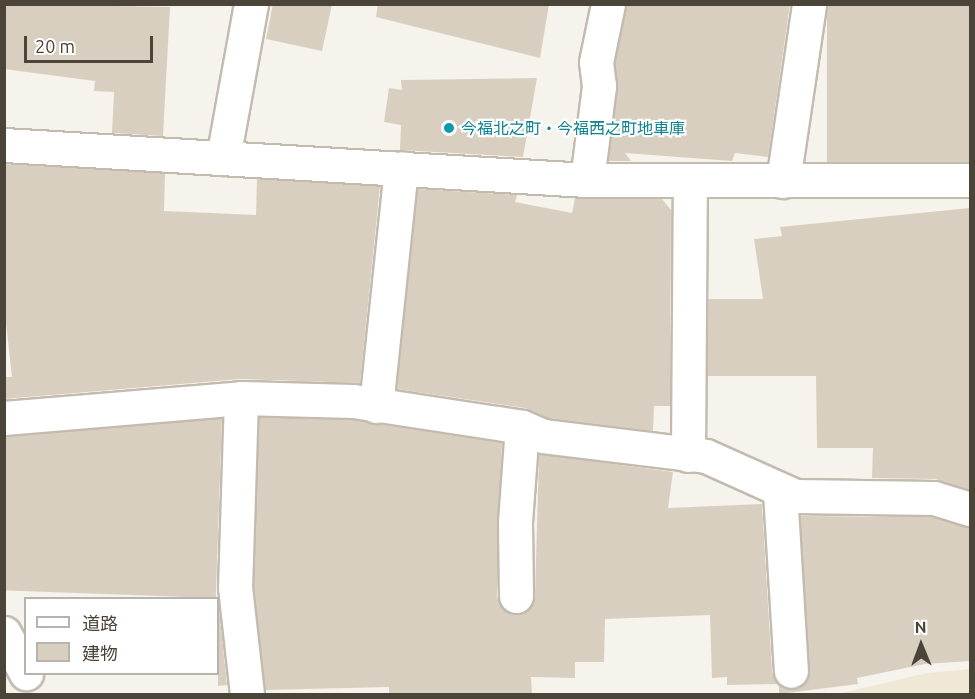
<!DOCTYPE html>
<meta charset="utf-8">
<style>
body{margin:0}
#map{position:relative;width:975px;height:699px;overflow:hidden;background:#f6f3ec;font-family:Ubuntu,"Noto Sans JP",sans-serif}
div>[style]{position:absolute}
.education>*{inset:0;background:#efe8d6}
.building>*{inset:0;background:#d8cfc1;transform-origin:0 0}
.roads{filter:drop-shadow(2px 0 #c2bbae) drop-shadow(-2px 0 #c2bbae) drop-shadow(0 2px #c2bbae) drop-shadow(0 -2px #c2bbae)}
.minor>*{height:33px;margin:-16.5px;padding:0 16.5px;transform-origin:16.5px;border-radius:16.5px;background:#fff}
.dots>*{width:16px;height:16px;translate:-50% -50%;box-sizing:border-box;border:3px solid #fff;border-radius:50%}
span{translate:-50% -50%;white-space:nowrap;text-align:center;line-height:1.15;-webkit-text-stroke:4.5px #fff;paint-order:stroke}
.culture-label{font-size:16px;color:#0d838f}
.left{translate:0 -50%;text-align:left}
.frame{position:absolute;inset:0;border:6px solid #4b4439;pointer-events:none}
.legend{position:absolute;left:24px;top:597px;width:195px;height:78px;box-sizing:border-box;background:#fff;border:2px solid #b7b4b0;margin:0;padding:8px 10px;list-style:none;font-size:18px;color:#4b4439}
.legend li{display:flex;align-items:center;gap:12px;height:30px}
.legend b{width:30px;border:2px solid #b7b4b0}
.north{position:absolute;left:891px;top:615px;width:60px;height:60px;-webkit-text-stroke:4px #fff;paint-order:stroke;rotate:359deg;font-size:16px;font-weight:700;line-height:24px;text-align:center;color:#4b4439}
.north::after{content:'';display:block;margin:auto;width:21px;height:27px;background:#4b4439;clip-path:polygon(50% 0,100% 100%,50% 72%,0 100%)}
.scale{position:absolute;left:24px;top:36px;width:129px;height:27px;box-sizing:border-box;border:3px solid #4b4439;border-top:0;padding-left:8px;font-size:18px;line-height:21px;white-space:nowrap;color:#4b4439;-webkit-text-stroke:4px #fff;paint-order:stroke}
</style>
<div id="map">
<div class="education">
<i style="clip-path:polygon(970px 669px,970px 694px,838px 694px,927px 673px)"></i>
</div>
<div class="building">
<i style="clip-path:polygon(4px 4px,170px 7px,163px 136px,112px 133px,114px 92px,94px 91px,95px 81px,4px 69px)"></i>
<i style="clip-path:polygon(273px 4px,332px 4px,322px 51px,266px 39px)"></i>
<i style="clip-path:polygon(378px 4px,549px 4px,540px 58px,376px 17px)"></i>
<i style="clip-path:polygon(626px 4px,790px 4px,768px 157px,735px 153px,732px 161px,625px 153px,631px 161px,608px 161px,618px 88px,615px 63px)"></i>
<i style="left:827px;top:4px;width:143px;height:158px"></i>
<i style="clip-path:polygon(537px 78px,523px 157px,400px 150px,401px 125px,384px 122px,389px 88px,402px 90px,401px 80px)"></i>
<i style="clip-path:polygon(4px 164px,165px 173px,164px 211px,256px 215px,257px 179px,380px 186px,360px 383px,240px 379px,4px 399px,4px 377px,12px 377px,4px 305px)"></i>
<i style="clip-path:polygon(418px 189px,517px 195px,515px 202px,572px 213px,575px 198px,662px 199px,671px 210px,670px 406px,654px 406px,653px 431px,548px 418px,525px 408px,397px 389px)"></i>
<i style="clip-path:polygon(970px 208px,970px 490px,935px 479px,872px 478px,873px 448px,817px 448px,816px 376px,707px 376px,708px 299px,763px 299px,754px 239px,782px 236px,780px 227px)"></i>
<i style="clip-path:polygon(259px 417px,351px 420px,502px 443px,497px 596px,500px 606px,516px 615px,526px 612px,535px 596px,539px 454px,673px 472px,668px 508px,762px 504px,772px 672px,779px 684px,727px 685px,727px 677px,712px 678px,710px 615px,605px 619px,604px 662px,575px 662px,575px 678px,531px 677px,532px 694px,389px 694px,389px 687px,265px 690px,254px 586px)"></i>
<i style="left:222px;top:418px;width:180px;height:219px;rotate:92deg"></i>
<i style="clip-path:polygon(800px 516px,931px 517px,970px 527px,970px 661px,925px 664px,857px 678px,858px 684px,779px 694px,779px 685px,792px 690px,802px 686px,810px 670px)"></i>
<i style="clip-path:polygon(218px 599px,227px 685px,218px 686px)"></i>
</div>
<div class="roads">
<div class="minor">
<i style="left:4px;top:145px;width:584px;rotate:3.44deg"></i>
<i style="left:587px;top:180px;width:383px"></i>
<i style="left:223px;top:158px;width:157px;rotate:-79.7deg"></i>
<i style="left:587px;top:180px;width:95px;rotate:-82.7deg"></i>
<i style="left:599px;top:86px;width:24px;rotate:-97deg"></i>
<i style="left:596px;top:62px;width:59px;rotate:-78.3deg"></i>
<i style="left:783px;top:181px;width:179px;rotate:-81.6deg"></i>
<i style="left:241px;top:398px;width:189px;rotate:91.8deg"></i>
<i style="left:235px;top:587px;width:108px;rotate:83.6deg"></i>
<i style="left:376px;top:406px;width:239px;rotate:-84deg"></i>
<i style="left:4px;top:418px;width:238px;rotate:-4.8deg"></i>
<i style="left:241px;top:398px;width:112px;rotate:1.5deg"></i>
<i style="left:353px;top:401px;width:171px;rotate:8.7deg"></i>
<i style="left:522px;top:427px;width:23px;rotate:23deg"></i>
<i style="left:543px;top:436px;width:164px;rotate:7deg"></i>
<i style="left:706px;top:456px;width:98px;rotate:24.2deg"></i>
<i style="left:795px;top:496px;width:139px;rotate:0.8deg"></i>
<i style="left:934px;top:498px;width:38px;rotate:17deg"></i>
<i style="left:688px;top:455px;width:273px;rotate:-89.6deg"></i>
<i style="left:780px;top:492px;width:179px;rotate:86.5deg"></i>
<i style="left:516px;top:596px;width:74px;rotate:-90.8deg"></i>
<i style="left:515px;top:522px;width:95px;rotate:-85.8deg"></i>
<i style="left:4px;top:633px;width:46px;rotate:61.2deg"></i>
</div>
</div>
<div class="dots">
<i style="left:449px;top:128px;background:#0f9aa8"></i>
</div>
<div class="culture-label">
<span class="left" style="left:461px;top:128px">今福北之町・今福西之町地車庫</span>
</div>
<div class="frame"></div>
<ul class="legend">
<li><b style="height:8px;background:#fff"></b>道路</li>
<li><b style="height:16px;background:#d8cfc1"></b>建物</li>
</ul>
<div class="north">N</div>
<div class="scale">20 m</div>
</div>
